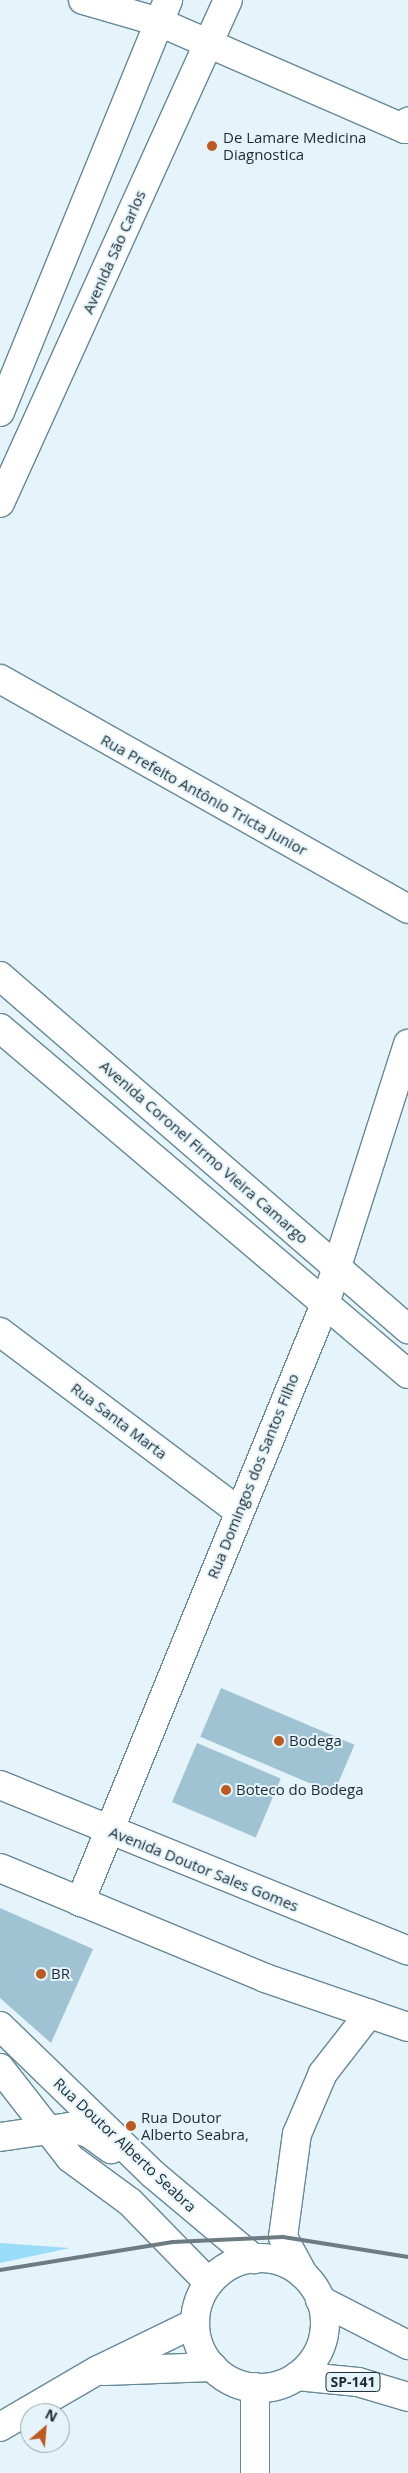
<!DOCTYPE html>
<meta charset="utf-8">
<style>
body{margin:0}
#map{position:relative;width:408px;height:2473px;overflow:hidden;background:#e5f4fb;font-family:"Open Sans",sans-serif}
div>[style]{position:absolute}
.green>*{inset:0;background:#99ddfa}
.building>*{inset:0;background:#9fc3d3;transform-origin:0 0}
.roads{filter:drop-shadow(1px 0 #668897) drop-shadow(-1px 0 #668897) drop-shadow(0 1px #668897) drop-shadow(0 -1px #668897)}
.minor>*{height:28px;margin:-14px;padding:0 14px;transform-origin:14px;border-radius:14px;background:#fff}
.secondary>*{height:28px;margin:-14px;padding:0 14px;transform-origin:14px;border-radius:14px;background:#fff}
.primary>*{height:28px;margin:-14px;padding:0 14px;transform-origin:14px;border-radius:14px;background:#fff}
.primary>.ring{margin:-14px;padding:0;box-sizing:content-box;background:none;border:28px solid #fff;border-radius:50%}
.rail>*{height:4px;margin:-2px;padding:0 2px;transform-origin:2px;border-radius:2px;background:#6d7c82}
.dots>*{width:14px;height:14px;translate:-50% -50%;box-sizing:border-box;border:2px solid #e5f4fb;border-radius:50%}
span{translate:-50% -50%;white-space:nowrap;text-align:center;line-height:1.15;-webkit-text-stroke:4px #e5f4fb;paint-order:stroke}
.shield-label span{padding:1px 4px;background:#e5f4fb;border:1px solid;border-radius:4px;-webkit-text-stroke-width:0}
.shield-label{font-size:14px;color:#1c2b31;font-weight:700}
.poi-label{font-size:15px;color:#1c2b31}
.left{translate:0 -50%;text-align:left}
.street-label{font-size:15px;color:#1c2b31}
.north{position:absolute;left:20px;top:2403px;width:50px;height:50px;box-sizing:border-box;background:#e5f4fb;border:1px solid #95a4aa;border-radius:50%;rotate:27deg;font-size:14px;font-weight:700;line-height:20px;text-align:center;color:#1c2b31}
.north::after{content:'';display:block;margin:auto;width:18px;height:22px;background:#bd5a20;clip-path:polygon(50% 0,100% 100%,50% 72%,0 100%)}
</style>
<div id="map">
<div class="green">
<i style="clip-path:polygon(0 2243px,70px 2248px,0 2263px)"></i>
</div>
<div class="building">
<i style="left:221px;top:1688px;width:145px;height:53px;rotate:23deg"></i>
<i style="left:197px;top:1743px;width:91px;height:64px;rotate:23deg"></i>
<i style="clip-path:polygon(0 1908px,93px 1949px,51px 2043px,0 1998px)"></i>
</div>
<div class="roads">
<div class="minor">
<i style="left:83px;top:0;width:79px;rotate:16.1deg"></i>
<i style="left:159px;top:22px;width:268px;rotate:23.5deg"></i>
<i style="left:405px;top:129px;width:8px;rotate:-67deg"></i>
<i style="left:0;top:679px;width:468px;rotate:29.4deg"></i>
<i style="left:0;top:1332px;width:298px;rotate:36.9deg"></i>
<i style="left:104px;top:2371px;width:109px;rotate:-2.1deg"></i>
<i style="left:0;top:2427px;width:113px;rotate:-30.2deg"></i>
<i style="left:98px;top:2370px;width:108px;rotate:-25.9deg"></i>
<i style="left:255px;top:2473px;width:86px;rotate:-90deg"></i>
</div>
<div class="secondary">
<i style="left:0;top:412px;width:445px;rotate:-67.8deg"></i>
<i style="left:0;top:503px;width:552px;rotate:-65.62deg"></i>
<i style="left:0;top:976px;width:540px;rotate:40.87deg"></i>
<i style="left:0;top:1028px;width:535px;rotate:40.3deg"></i>
<i style="left:0;top:1785px;width:440px;rotate:22.1deg"></i>
<i style="left:0;top:1868px;width:287px;rotate:22.5deg"></i>
<i style="left:265px;top:1978px;width:151px;rotate:18.9deg"></i>
<i style="left:80px;top:1902px;width:646px;rotate:-67.72deg"></i>
<i style="left:325px;top:1304px;width:273px;rotate:-72.3deg"></i>
</div>
<div class="primary">
<i style="left:0;top:2026px;width:214px;rotate:44.1deg"></i>
<i style="left:154px;top:2175px;width:131px;rotate:40deg"></i>
<i style="left:0;top:2068px;width:114px;rotate:52.1deg"></i>
<i style="left:70px;top:2158px;width:74px;rotate:36.3deg"></i>
<i style="left:130px;top:2202px;width:113px;rotate:45.7deg"></i>
<i style="left:0;top:2137px;width:70px;rotate:-8.2deg"></i>
<i style="left:69px;top:2127px;width:22px;rotate:18deg"></i>
<i style="left:90px;top:2134px;width:26px;rotate:36deg"></i>
<i class="ring" style="left:195px;top:2258px;width:102px;height:102px"></i>
<i style="left:303px;top:2274px;width:42px;rotate:-118.4deg"></i>
<i style="left:283px;top:2237px;width:104px;rotate:-82.3deg"></i>
<i style="left:297px;top:2134px;width:66px;rotate:-66.9deg"></i>
<i style="left:323px;top:2073px;width:75px;rotate:-52.1deg"></i>
<i style="left:320px;top:2300px;width:99px;rotate:27.1deg"></i>
<i style="left:297px;top:2376px;width:61px;rotate:5.6deg"></i>
<i style="left:358px;top:2382px;width:52px;rotate:16.7deg"></i>
</div>
</div>
<div class="rail">
<i style="left:0;top:2270px;width:175px;rotate:-9.2deg"></i>
<i style="left:173px;top:2242px;width:110px;rotate:-2.6deg"></i>
<i style="left:283px;top:2237px;width:127px;rotate:9.1deg"></i>
</div>
<div class="dots">
<i style="left:212px;top:146px;background:#bd5a20"></i>
<i style="left:279px;top:1741px;background:#bd5a20"></i>
<i style="left:226px;top:1790px;background:#bd5a20"></i>
<i style="left:41px;top:1974px;background:#bd5a20"></i>
<i style="left:131px;top:2126px;background:#bd5a20"></i>
</div>
<div class="shield-label">
<span style="left:353px;top:2382px">SP-141</span>
</div>
<div class="poi-label">
<span class="left" style="left:223px;top:146px">De Lamare Medicina<br>Diagnostica</span>
<span class="left" style="left:289px;top:1741px">Bodega</span>
<span class="left" style="left:236px;top:1790px">Boteco do Bodega</span>
<span class="left" style="left:51px;top:1974px">BR</span>
<span class="left" style="left:141px;top:2126px">Rua Doutor<br>Alberto Seabra,</span>
</div>
<div class="street-label">
<span style="left:114px;top:252px;rotate:-66deg">Avenida São Carlos</span>
<span style="left:204px;top:795px;rotate:29deg">Rua Prefeito Antônio Tricta Junior</span>
<span style="left:204px;top:1152px;rotate:41deg">Avenida Coronel Firmo Vieira Camargo</span>
<span style="left:119px;top:1421px;rotate:37deg">Rua Santa Marta</span>
<span style="left:253px;top:1476px;rotate:-68deg">Rua Domingos dos Santos Filho</span>
<span style="left:204px;top:1869px;rotate:22deg">Avenida Doutor Sales Gomes</span>
<span style="left:125px;top:2145px;rotate:43deg">Rua Doutor Alberto Seabra</span>
</div>
<div class="north">N</div>
</div>
